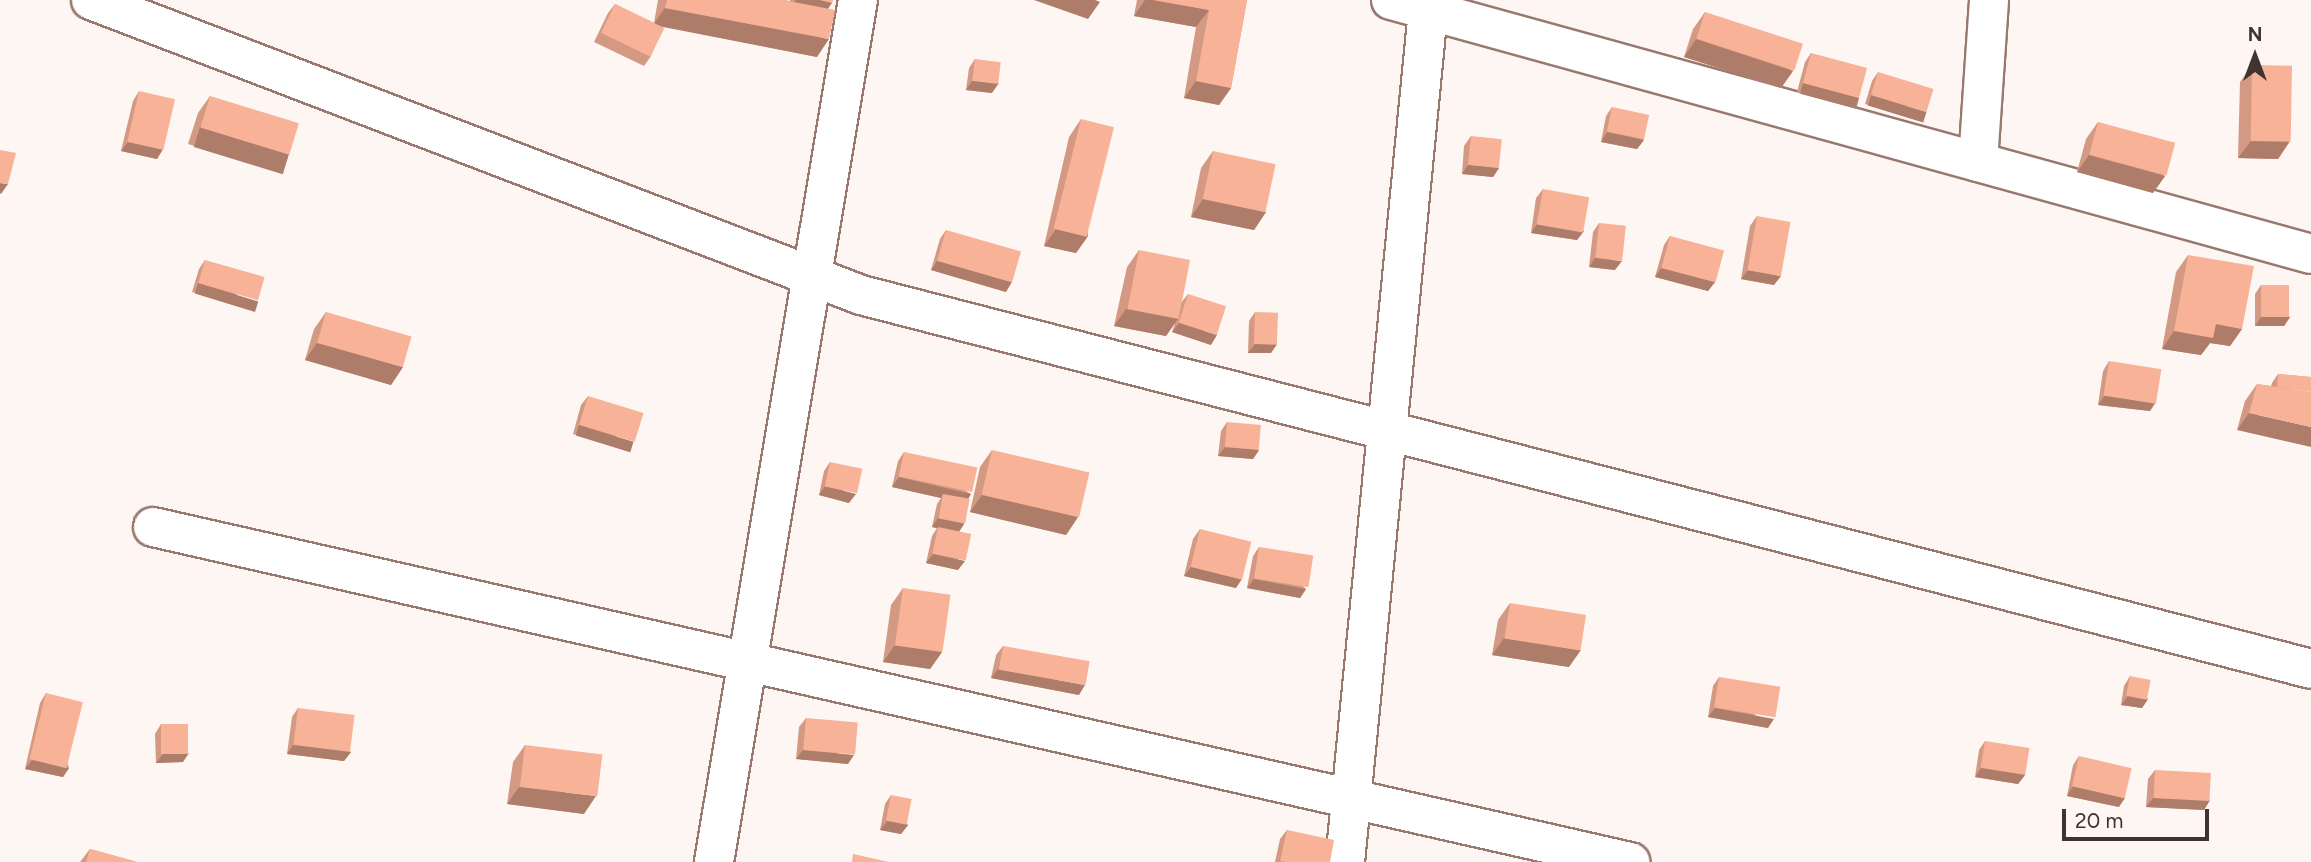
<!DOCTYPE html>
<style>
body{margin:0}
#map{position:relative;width:2311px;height:862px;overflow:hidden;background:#fdf6f3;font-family:Figtree,sans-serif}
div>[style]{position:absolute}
.roads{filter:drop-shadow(2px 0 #99796d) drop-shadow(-2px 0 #99796d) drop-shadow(0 2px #99796d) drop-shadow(0 -2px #99796d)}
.minor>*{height:38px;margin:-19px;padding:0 19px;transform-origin:19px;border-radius:19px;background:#fff}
.wall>*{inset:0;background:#d49983}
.shaded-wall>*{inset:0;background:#ad7d6a;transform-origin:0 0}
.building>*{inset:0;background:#f7b298;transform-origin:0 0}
span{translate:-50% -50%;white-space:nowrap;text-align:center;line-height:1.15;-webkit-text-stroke:5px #fdf6f3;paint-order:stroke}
.north{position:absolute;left:2220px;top:21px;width:70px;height:70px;-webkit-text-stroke:5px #fdf6f3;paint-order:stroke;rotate:0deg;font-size:19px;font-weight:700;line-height:28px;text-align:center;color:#41332e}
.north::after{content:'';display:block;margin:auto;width:24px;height:32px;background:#41332e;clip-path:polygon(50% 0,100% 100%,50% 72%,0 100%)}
.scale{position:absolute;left:2062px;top:809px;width:147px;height:32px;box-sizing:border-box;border:4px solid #41332e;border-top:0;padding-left:9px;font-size:21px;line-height:24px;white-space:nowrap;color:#41332e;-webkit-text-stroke:5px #fdf6f3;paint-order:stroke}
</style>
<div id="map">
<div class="roads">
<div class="minor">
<i style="left:91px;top:0;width:825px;rotate:20.96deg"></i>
<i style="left:861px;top:295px;width:1497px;rotate:14.46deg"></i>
<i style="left:1391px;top:0;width:954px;rotate:15.43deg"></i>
<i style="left:1978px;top:162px;width:162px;rotate:-86.1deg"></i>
<i style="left:153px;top:527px;width:1515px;rotate:12.78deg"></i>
<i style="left:714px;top:862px;width:874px;rotate:-80.52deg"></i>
<i style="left:1345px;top:862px;width:866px;rotate:-84.43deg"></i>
</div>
</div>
<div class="wall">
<i style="clip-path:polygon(658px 0,783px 0,790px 1px,790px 0,833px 0,828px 9px,817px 57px,662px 26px,651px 56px,644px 66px,594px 42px,608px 13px,615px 4px,654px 23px)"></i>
<i style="clip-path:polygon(1137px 0,1247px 0,1231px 88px,1219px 105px,1184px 98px,1196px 27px,1134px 16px)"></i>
<i style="clip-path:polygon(1705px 12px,1793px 71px,1781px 88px,1684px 57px,1693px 29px)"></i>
<i style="clip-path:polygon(1811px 53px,1859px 98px,1853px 107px,1797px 92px,1805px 62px)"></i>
<i style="clip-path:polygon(975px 59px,992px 93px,966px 90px,969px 68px)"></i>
<i style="clip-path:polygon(2252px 65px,2290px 141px,2278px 159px,2238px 158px,2240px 82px)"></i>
<i style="clip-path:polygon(1878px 72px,1920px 121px,1865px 104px,1872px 81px)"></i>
<i style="clip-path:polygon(139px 91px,163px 149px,157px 159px,121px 151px,133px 101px)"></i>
<i style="clip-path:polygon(210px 96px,289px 154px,277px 171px,188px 144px,198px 113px)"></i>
<i style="clip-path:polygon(1612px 107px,1644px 140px,1637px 149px,1601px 142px,1606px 116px)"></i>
<i style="clip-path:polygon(1081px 119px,1088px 236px,1076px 253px,1044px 246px,1069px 137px)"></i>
<i style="clip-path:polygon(2098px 122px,2165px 176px,2153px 193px,2077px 172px,2086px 139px)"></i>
<i style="clip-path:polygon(1471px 136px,1499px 168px,1493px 177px,1462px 174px,1464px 146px)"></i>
<i style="clip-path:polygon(1213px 151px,1266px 212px,1254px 230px,1191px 217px,1201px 168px)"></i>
<i style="clip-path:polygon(1543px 189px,1584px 231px,1577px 240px,1531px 233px,1536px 198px)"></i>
<i style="clip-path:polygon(1757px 216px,1774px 285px,1741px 279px,1750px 226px)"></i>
<i style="clip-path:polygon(1599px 223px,1615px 270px,1589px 267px,1593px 232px)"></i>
<i style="clip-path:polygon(946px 230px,1006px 292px,931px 270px,940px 239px)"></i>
<i style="clip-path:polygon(1670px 236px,1715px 282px,1708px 291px,1655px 277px,1664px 245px)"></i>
<i style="clip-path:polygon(1139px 250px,1181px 303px,1188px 294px,1211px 345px,1172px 332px,1175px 323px,1166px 336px,1114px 326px,1127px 267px)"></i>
<i style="clip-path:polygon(2188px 255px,2242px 329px,2230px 346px,2210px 343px,2201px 355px,2162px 349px,2176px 272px)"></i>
<i style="clip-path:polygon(205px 260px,251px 310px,192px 292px,199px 269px)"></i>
<i style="clip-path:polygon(2261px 285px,2290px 317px,2284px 326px,2255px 326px,2255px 294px)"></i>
<i style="clip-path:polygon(326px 312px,403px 367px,391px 385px,305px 360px,314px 329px)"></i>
<i style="clip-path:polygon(1255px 312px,1277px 344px,1271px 353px,1248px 353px,1249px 321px)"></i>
<i style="clip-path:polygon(2109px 361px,2150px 411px,2098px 405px,2103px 371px)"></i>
<i style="clip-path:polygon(2278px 374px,2311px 377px,2237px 430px,2245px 401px,2257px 384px,2271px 386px,2272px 383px)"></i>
<i style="clip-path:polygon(588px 396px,627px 451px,573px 434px,581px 405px)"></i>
<i style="clip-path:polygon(1227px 422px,1259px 450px,1253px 459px,1218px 456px,1221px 431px)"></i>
<i style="clip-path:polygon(992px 450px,1078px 517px,1066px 535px,970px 512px,980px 467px)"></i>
<i style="clip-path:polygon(904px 452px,971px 494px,968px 499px,964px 524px,959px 532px,958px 570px,926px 563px,932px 536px,937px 528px,932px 527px,937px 504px,941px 498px,892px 487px,898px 461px)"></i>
<i style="clip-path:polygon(830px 462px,849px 503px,819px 495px,824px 471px)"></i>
<i style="clip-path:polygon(1200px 529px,1236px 588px,1184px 576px,1193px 539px)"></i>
<i style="clip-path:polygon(1259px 547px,1306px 589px,1300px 598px,1247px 588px,1253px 556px)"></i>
<i style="clip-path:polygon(903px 588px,942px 652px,930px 669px,883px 662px,891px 605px)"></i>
<i style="clip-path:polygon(1510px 603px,1569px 667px,1492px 655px,1498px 620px)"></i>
<i style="clip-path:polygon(1003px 646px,1079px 695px,991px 678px,996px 655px)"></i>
<i style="clip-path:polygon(2130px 676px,2148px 699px,2142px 708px,2121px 705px,2124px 686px)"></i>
<i style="clip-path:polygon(1719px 677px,1768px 728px,1708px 717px,1713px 686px)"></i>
<i style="clip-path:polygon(46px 693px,69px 768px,63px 777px,25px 769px,40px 703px)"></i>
<i style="clip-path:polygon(298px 708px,351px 752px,344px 761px,287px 754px,292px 717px)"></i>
<i style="clip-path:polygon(806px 718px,848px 764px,796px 759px,799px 727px)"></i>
<i style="clip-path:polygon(161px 724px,183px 762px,156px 763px,155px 734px)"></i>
<i style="clip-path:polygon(1985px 741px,2025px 775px,2018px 784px,1975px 777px,1979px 750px)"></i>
<i style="clip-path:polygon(525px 745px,584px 814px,507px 804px,513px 762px)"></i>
<i style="clip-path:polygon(2079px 756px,2119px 807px,2067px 796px,2073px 765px)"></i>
<i style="clip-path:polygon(2155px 770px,2210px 800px,2204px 810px,2146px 807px,2148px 779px)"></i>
<i style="clip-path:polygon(891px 795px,908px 825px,901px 834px,880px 830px,885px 804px)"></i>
<i style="clip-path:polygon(1287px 830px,1330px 862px,1275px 862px,1280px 839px)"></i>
<i style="clip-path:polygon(90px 849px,137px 862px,80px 862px)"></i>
</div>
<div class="shaded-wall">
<i style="clip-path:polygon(796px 0,820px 0,832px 3px,820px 20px,787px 13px)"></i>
<i style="clip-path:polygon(1034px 0,1095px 0,1100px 2px,1088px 19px)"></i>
<i style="clip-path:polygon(1145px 0,1153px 0,1209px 10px,1196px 27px,1134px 16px)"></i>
<i style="clip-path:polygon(665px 8px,829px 39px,817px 57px,653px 25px)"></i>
<i style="clip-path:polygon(1696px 39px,1793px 71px,1781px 88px,1684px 57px)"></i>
<i style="clip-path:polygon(972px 81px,999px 83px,992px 93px,966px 90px)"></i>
<i style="clip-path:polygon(1196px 81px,1231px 88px,1219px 105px,1184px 98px)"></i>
<i style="left:1803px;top:83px;width:58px;height:11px;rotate:15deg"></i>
<i style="left:1871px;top:95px;width:58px;height:11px;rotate:17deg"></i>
<i style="left:200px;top:127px;width:93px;height:21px;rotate:17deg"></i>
<i style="clip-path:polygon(1607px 132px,1644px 140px,1637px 149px,1601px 142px)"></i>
<i style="clip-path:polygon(2251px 141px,2290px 141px,2278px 159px,2238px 158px)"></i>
<i style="clip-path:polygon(128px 142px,163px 149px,157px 159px,121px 151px)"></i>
<i style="clip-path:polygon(2089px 155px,2165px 176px,2153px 193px,2077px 172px)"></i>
<i style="clip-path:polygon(1468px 165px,1499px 168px,1493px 177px,1462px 174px)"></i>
<i style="clip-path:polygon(0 183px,8px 184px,1px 194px,0 193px)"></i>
<i style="clip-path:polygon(1203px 199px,1266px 212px,1254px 230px,1191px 217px)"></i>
<i style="clip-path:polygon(1537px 224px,1584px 231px,1577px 240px,1531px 233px)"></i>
<i style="clip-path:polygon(1056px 229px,1088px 236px,1076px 253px,1044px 246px)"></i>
<i style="clip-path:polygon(1595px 258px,1622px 261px,1615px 270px,1589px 267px)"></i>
<i style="clip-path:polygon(937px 261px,1012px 282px,1006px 292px,931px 270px)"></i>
<i style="clip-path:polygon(1661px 268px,1715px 282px,1708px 291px,1655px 277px)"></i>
<i style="clip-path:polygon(1748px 270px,1781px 276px,1774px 285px,1741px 279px)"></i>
<i style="left:198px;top:283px;width:63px;height:11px;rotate:17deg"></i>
<i style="clip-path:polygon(1126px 309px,1178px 319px,1166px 336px,1114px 326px)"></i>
<i style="clip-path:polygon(2261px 317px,2290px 317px,2284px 326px,2255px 326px)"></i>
<i style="clip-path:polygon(1179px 323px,1217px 335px,1211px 345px,1172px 332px)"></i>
<i style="clip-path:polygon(2216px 324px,2242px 329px,2230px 346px,2210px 343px,2201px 355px,2162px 349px,2174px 331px)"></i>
<i style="clip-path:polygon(317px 343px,403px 367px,391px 385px,305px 360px)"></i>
<i style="clip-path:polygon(1255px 344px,1277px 344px,1271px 353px,1248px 353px)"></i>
<i style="clip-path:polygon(2104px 396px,2156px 402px,2150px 411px,2098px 405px)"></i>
<i style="clip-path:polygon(2249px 413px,2311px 427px,2311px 447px,2237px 430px)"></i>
<i style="left:579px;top:425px;width:57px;height:11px;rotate:17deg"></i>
<i style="clip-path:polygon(1225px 447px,1259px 450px,1253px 459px,1218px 456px)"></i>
<i style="clip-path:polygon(899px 477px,971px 494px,965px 504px,943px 494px,941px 498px,892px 487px)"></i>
<i style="clip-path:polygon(825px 486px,856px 494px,849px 503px,819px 495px)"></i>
<i style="clip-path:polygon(982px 495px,1078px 517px,1066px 535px,970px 512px)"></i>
<i style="clip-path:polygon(938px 518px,964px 524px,958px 533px,932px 527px)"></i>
<i style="clip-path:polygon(933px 554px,965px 561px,958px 570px,926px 563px)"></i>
<i style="clip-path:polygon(1191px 567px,1242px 579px,1236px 588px,1184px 576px)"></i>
<i style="clip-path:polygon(1254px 579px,1306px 589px,1300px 598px,1247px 588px)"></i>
<i style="clip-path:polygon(1504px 638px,1581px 650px,1569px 667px,1492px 655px)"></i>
<i style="clip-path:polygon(895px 645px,942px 652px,930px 669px,883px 662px)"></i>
<i style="clip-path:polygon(998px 669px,1085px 685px,1079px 695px,991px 678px)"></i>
<i style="clip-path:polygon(2128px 696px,2148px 699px,2142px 708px,2121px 705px)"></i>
<i style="clip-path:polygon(1715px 708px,1774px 719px,1768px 728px,1708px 717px)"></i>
<i style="clip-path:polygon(293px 745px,351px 752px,344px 761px,287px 754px)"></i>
<i style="clip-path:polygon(803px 750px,854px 755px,848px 764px,796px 759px)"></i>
<i style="clip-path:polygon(189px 753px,183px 762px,156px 763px,163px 754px)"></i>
<i style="clip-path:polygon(32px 760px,69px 768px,63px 777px,25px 769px)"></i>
<i style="clip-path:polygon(1981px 768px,2025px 775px,2018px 784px,1975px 777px)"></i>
<i style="clip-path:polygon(2073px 786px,2125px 798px,2119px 807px,2067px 796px)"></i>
<i style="clip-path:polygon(519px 787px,596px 796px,584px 814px,507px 804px)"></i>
<i style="clip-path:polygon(2153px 798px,2210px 800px,2204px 810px,2146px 807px)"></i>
<i style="clip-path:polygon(887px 821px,908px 825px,901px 834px,880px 830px)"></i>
</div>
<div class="building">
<i style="clip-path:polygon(667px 0,783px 0,835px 10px,829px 39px,665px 8px)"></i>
<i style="clip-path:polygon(820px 0,833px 0,832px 3px)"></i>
<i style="clip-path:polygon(1153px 0,1247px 0,1231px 88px,1196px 81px,1209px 10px)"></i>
<i style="left:615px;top:4px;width:55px;height:32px;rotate:26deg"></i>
<i style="left:1705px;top:12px;width:103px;height:28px;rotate:18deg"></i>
<i style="left:1811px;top:53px;width:58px;height:31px;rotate:15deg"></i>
<i style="left:975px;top:59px;width:26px;height:22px;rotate:7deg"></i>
<i style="left:2252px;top:65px;width:40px;height:76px;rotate:1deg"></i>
<i style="left:1878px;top:72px;width:58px;height:24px;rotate:17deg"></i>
<i style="left:139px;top:91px;width:37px;height:52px;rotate:13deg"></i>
<i style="left:210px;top:96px;width:93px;height:33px;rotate:17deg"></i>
<i style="left:1612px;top:107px;width:38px;height:25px;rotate:12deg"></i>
<i style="left:1081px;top:119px;width:34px;height:113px;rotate:14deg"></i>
<i style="left:2098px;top:122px;width:80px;height:34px;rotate:15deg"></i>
<i style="left:1471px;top:136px;width:31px;height:29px;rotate:6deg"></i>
<i style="clip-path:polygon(0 150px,16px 153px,8px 184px,0 183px)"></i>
<i style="left:1213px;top:151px;width:64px;height:49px;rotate:12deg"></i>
<i style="left:1543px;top:189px;width:47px;height:36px;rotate:10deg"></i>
<i style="left:1757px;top:216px;width:34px;height:55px;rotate:10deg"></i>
<i style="left:1599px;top:223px;width:27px;height:35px;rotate:6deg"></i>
<i style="left:946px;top:230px;width:78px;height:32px;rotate:16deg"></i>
<i style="left:1670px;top:236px;width:56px;height:33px;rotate:15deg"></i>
<i style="left:1139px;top:250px;width:52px;height:60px;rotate:11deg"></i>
<i style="clip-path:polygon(2188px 255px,2254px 266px,2242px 329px,2216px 324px,2213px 338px,2174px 331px)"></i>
<i style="left:205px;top:260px;width:62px;height:24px;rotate:16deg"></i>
<i style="left:2261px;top:285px;width:28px;height:32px"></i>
<i style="left:1188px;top:294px;width:40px;height:30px;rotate:18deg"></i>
<i style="left:326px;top:312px;width:89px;height:32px;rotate:16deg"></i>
<i style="left:1255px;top:312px;width:23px;height:32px;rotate:2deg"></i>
<i style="left:2109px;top:361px;width:53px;height:35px;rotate:9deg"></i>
<i style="clip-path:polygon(2278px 374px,2311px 377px,2311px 392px,2277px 387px)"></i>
<i style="clip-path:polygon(2257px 384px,2311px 392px,2311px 427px,2249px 413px)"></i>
<i style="left:588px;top:396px;width:58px;height:30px;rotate:17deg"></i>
<i style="left:1227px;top:422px;width:34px;height:25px;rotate:5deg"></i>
<i style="left:992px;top:450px;width:100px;height:46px;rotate:13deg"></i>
<i style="left:904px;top:452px;width:75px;height:25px;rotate:12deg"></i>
<i style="left:830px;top:462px;width:33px;height:25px;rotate:12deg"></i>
<i style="left:943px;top:494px;width:27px;height:25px;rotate:10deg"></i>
<i style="left:938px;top:527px;width:34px;height:27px;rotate:12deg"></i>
<i style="left:1200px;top:529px;width:53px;height:39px;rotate:14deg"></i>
<i style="left:1259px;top:547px;width:55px;height:32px;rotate:9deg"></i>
<i style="left:903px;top:588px;width:48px;height:58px;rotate:8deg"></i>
<i style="left:1510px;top:603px;width:77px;height:36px;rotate:9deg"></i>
<i style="left:1003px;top:646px;width:88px;height:24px;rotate:10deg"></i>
<i style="left:2130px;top:676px;width:21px;height:20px;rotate:11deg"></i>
<i style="left:1719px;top:677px;width:62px;height:31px;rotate:9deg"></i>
<i style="left:46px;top:693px;width:38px;height:68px;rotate:14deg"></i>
<i style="left:298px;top:708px;width:57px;height:37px;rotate:7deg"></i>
<i style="left:806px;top:718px;width:52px;height:32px;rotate:5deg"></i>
<i style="left:161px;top:724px;width:27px;height:30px"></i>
<i style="left:1985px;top:741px;width:45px;height:27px;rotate:9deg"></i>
<i style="left:525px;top:745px;width:78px;height:42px;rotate:7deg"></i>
<i style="left:2079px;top:756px;width:54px;height:31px;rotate:13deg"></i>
<i style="left:2155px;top:770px;width:56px;height:28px;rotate:3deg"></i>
<i style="left:891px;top:795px;width:21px;height:26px;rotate:11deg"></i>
<i style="clip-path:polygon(1287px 830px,1334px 840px,1330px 862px,1285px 862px,1280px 861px)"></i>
<i style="clip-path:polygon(90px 849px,137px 862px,86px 862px)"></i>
<i style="clip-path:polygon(853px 854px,889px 862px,852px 862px)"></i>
</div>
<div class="north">N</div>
<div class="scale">20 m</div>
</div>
